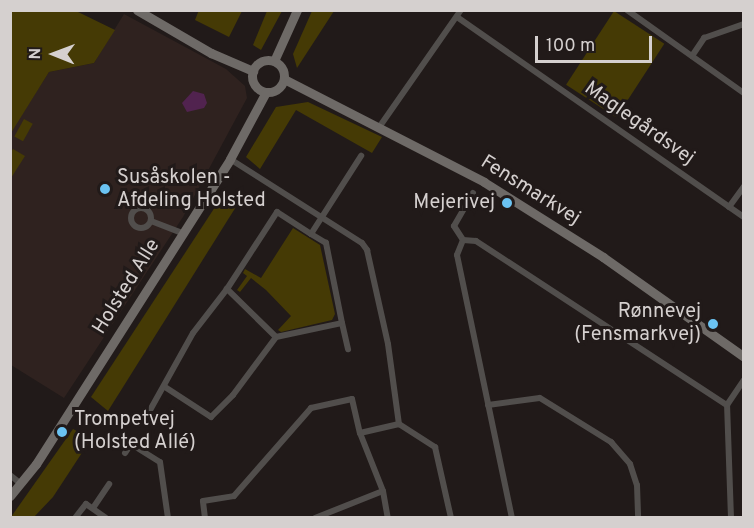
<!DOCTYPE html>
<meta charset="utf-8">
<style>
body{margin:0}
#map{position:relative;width:754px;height:528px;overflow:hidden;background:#211a19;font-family:Overpass,sans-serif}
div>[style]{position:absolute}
.built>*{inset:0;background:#2f221f}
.green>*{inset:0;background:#453a05;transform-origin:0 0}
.water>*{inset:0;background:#51234f}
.street>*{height:6px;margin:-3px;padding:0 3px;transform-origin:3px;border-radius:3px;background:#514e4c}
.street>.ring{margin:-3px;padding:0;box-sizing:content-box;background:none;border:6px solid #514e4c;border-radius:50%}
.secondary>*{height:9px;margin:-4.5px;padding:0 4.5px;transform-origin:4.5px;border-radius:4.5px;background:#6e6a67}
.secondary>.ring{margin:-4.5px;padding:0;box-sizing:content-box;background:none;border:9px solid #6e6a67;border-radius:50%}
.dots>*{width:16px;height:16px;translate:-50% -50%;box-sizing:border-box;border:3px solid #211a19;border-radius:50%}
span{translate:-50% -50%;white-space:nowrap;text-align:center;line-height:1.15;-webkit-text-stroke:6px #211a19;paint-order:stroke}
.street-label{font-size:20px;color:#d5d0cf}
.poi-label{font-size:20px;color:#d5d0cf}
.left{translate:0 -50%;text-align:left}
.right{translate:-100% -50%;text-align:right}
.frame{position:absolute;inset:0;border:12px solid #d5d0cf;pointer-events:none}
.north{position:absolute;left:24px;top:24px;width:60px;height:60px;-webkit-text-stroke:4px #211a19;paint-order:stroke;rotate:271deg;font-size:16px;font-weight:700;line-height:24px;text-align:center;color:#d5d0cf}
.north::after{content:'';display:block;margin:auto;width:21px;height:27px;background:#d5d0cf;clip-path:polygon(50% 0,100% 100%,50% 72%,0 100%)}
.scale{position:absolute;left:535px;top:36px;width:117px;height:27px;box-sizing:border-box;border:3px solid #d5d0cf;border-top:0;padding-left:8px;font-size:18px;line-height:21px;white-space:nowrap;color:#d5d0cf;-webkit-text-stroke:4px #211a19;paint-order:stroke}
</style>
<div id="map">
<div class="built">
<i style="clip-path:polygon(124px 14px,226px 69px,245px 86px,247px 98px,183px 217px,64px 398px,11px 365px,10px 133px,49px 72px,94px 63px)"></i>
</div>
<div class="green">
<i style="clip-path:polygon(11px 10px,76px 11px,115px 30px,94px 63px,49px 72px,11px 133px)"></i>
<i style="clip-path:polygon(199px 10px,242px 10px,242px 11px,229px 37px,195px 20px)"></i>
<i style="clip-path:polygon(267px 11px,282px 11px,261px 50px,253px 45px)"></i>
<i style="clip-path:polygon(312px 11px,334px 11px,297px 68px,293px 54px)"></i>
<i style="left:614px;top:11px;width:60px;height:88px;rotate:33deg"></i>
<i style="clip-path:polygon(308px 102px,382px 137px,372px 153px,296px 110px,260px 169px,246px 157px,276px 107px)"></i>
<i style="left:24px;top:119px;width:10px;height:20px;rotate:29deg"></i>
<i style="clip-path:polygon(13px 149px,25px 156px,11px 178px,11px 152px)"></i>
<i style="clip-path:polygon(239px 202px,108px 411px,91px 397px,217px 204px)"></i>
<i style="clip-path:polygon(293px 228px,320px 245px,335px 314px,332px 320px,281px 332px,278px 330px,291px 316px,266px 290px,251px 278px,240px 292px,237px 290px,247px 276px,243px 273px,245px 269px,261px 278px)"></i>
<i style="clip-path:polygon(73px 429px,91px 439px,53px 497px,34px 517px,11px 517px)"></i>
</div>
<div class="water">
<i style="clip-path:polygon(193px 91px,204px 94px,207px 103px,204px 108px,187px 112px,182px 103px)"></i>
</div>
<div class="street">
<i style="left:627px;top:10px;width:143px;rotate:35.4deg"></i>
<i style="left:457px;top:17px;width:350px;rotate:34.9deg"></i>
<i style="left:692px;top:56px;width:22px;rotate:-56deg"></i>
<i style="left:704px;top:38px;width:42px;rotate:-19.3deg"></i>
<i style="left:380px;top:126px;width:141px;rotate:-55.1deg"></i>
<i style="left:230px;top:159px;width:156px;rotate:32.5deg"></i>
<i style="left:362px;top:243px;width:9px;rotate:54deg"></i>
<i style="left:367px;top:250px;width:96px;rotate:77.4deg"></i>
<i style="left:388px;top:344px;width:81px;rotate:82.2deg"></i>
<i style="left:399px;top:424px;width:43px;rotate:32.6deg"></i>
<i style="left:435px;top:447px;width:73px;rotate:77.3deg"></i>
<i style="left:473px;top:193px;width:38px;rotate:120deg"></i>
<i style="left:454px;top:226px;width:17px;rotate:57deg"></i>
<i style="left:463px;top:240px;width:16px;rotate:112deg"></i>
<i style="left:457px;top:255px;width:269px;rotate:78.2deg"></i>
<i style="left:729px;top:207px;width:26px;rotate:-54deg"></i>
<i class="ring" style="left:131px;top:208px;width:14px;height:14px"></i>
<i style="left:151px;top:221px;width:33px;rotate:21deg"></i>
<i style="left:463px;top:240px;width:13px;rotate:4deg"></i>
<i style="left:476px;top:241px;width:300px;rotate:33.2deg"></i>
<i style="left:342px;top:323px;width:27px;rotate:77deg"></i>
<i style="left:276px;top:337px;width:69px;rotate:-135.6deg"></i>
<i style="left:227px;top:289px;width:92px;rotate:-57deg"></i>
<i style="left:277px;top:212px;width:40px;rotate:32.9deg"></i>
<i style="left:311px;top:234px;width:93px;rotate:-57.3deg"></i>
<i style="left:165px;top:387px;width:55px;rotate:33.1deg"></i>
<i style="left:211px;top:417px;width:31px;rotate:-45deg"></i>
<i style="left:233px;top:395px;width:72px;rotate:-53.4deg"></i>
<i style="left:276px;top:337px;width:67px;rotate:-12deg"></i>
<i style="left:342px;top:323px;width:82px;rotate:-101.3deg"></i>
<i style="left:326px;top:243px;width:17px;rotate:-149deg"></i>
<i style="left:488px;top:405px;width:52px;rotate:-7.7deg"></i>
<i style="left:540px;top:398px;width:84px;rotate:31.8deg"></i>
<i style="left:611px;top:442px;width:29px;rotate:49deg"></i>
<i style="left:630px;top:464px;width:22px;rotate:72deg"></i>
<i style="left:637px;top:485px;width:33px;rotate:88deg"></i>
<i style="left:149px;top:412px;width:90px;rotate:-60.9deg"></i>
<i style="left:193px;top:333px;width:56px;rotate:-52.3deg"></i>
<i style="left:360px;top:433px;width:62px;rotate:68.4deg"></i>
<i style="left:383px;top:491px;width:27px;rotate:80deg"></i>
<i style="left:125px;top:453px;width:11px;rotate:-56deg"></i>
<i style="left:131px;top:444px;width:34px;rotate:32deg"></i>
<i style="left:160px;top:462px;width:57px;rotate:81.9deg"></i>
<i style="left:10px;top:475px;width:14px;rotate:39deg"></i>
<i style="left:93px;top:508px;width:29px;rotate:-56deg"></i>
<i style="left:75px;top:518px;width:18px;rotate:-52deg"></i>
<i style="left:86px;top:504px;width:24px;rotate:35deg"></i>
<i style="left:205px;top:518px;width:17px;rotate:-97deg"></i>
<i style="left:203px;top:501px;width:31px;rotate:-9deg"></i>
<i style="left:234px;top:496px;width:117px;rotate:-48.8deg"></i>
<i style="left:311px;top:408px;width:42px;rotate:-12.4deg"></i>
<i style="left:352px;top:399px;width:35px;rotate:77deg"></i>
<i style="left:360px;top:433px;width:40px;rotate:-13deg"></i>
<i style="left:315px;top:518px;width:73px;rotate:-21.7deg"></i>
<i style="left:731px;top:518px;width:113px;rotate:-92deg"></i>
<i style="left:727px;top:405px;width:30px;rotate:-56deg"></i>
</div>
<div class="secondary">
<i style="left:137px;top:10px;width:86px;rotate:30.2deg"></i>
<i style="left:211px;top:53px;width:46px;rotate:23.2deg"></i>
<i class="ring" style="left:252px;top:60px;width:23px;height:23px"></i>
<i style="left:274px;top:61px;width:56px;rotate:-65.7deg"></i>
<i style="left:284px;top:79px;width:225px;rotate:27.2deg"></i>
<i style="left:484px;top:182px;width:141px;rotate:32.2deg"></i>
<i style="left:603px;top:257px;width:173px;rotate:35.3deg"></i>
<i style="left:10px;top:496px;width:41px;rotate:-50.9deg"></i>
<i style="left:36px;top:464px;width:361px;rotate:-57.5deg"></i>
<i style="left:230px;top:159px;width:76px;rotate:-61.8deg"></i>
</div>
<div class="dots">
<i style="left:105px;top:189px;background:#6bc3f2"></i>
<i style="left:507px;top:203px;background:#6bc3f2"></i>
<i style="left:713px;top:324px;background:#6bc3f2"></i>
<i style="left:62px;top:432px;background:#6bc3f2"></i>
</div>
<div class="street-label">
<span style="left:639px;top:124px;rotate:35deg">Maglegårdsvej</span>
<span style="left:530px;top:191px;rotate:32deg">Fensmarkvej</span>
<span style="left:127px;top:287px;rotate:-58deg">Holsted Alle</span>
</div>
<div class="poi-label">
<span class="left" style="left:117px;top:190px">Susåskolen -<br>Afdeling Holsted</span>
<span class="right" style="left:495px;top:203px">Mejerivej</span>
<span class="right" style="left:701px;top:324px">Rønnevej<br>(Fensmarkvej)</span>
<span class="left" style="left:74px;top:432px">Trompetvej<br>(Holsted Allé)</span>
</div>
<div class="frame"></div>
<div class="north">N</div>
<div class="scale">100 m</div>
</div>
